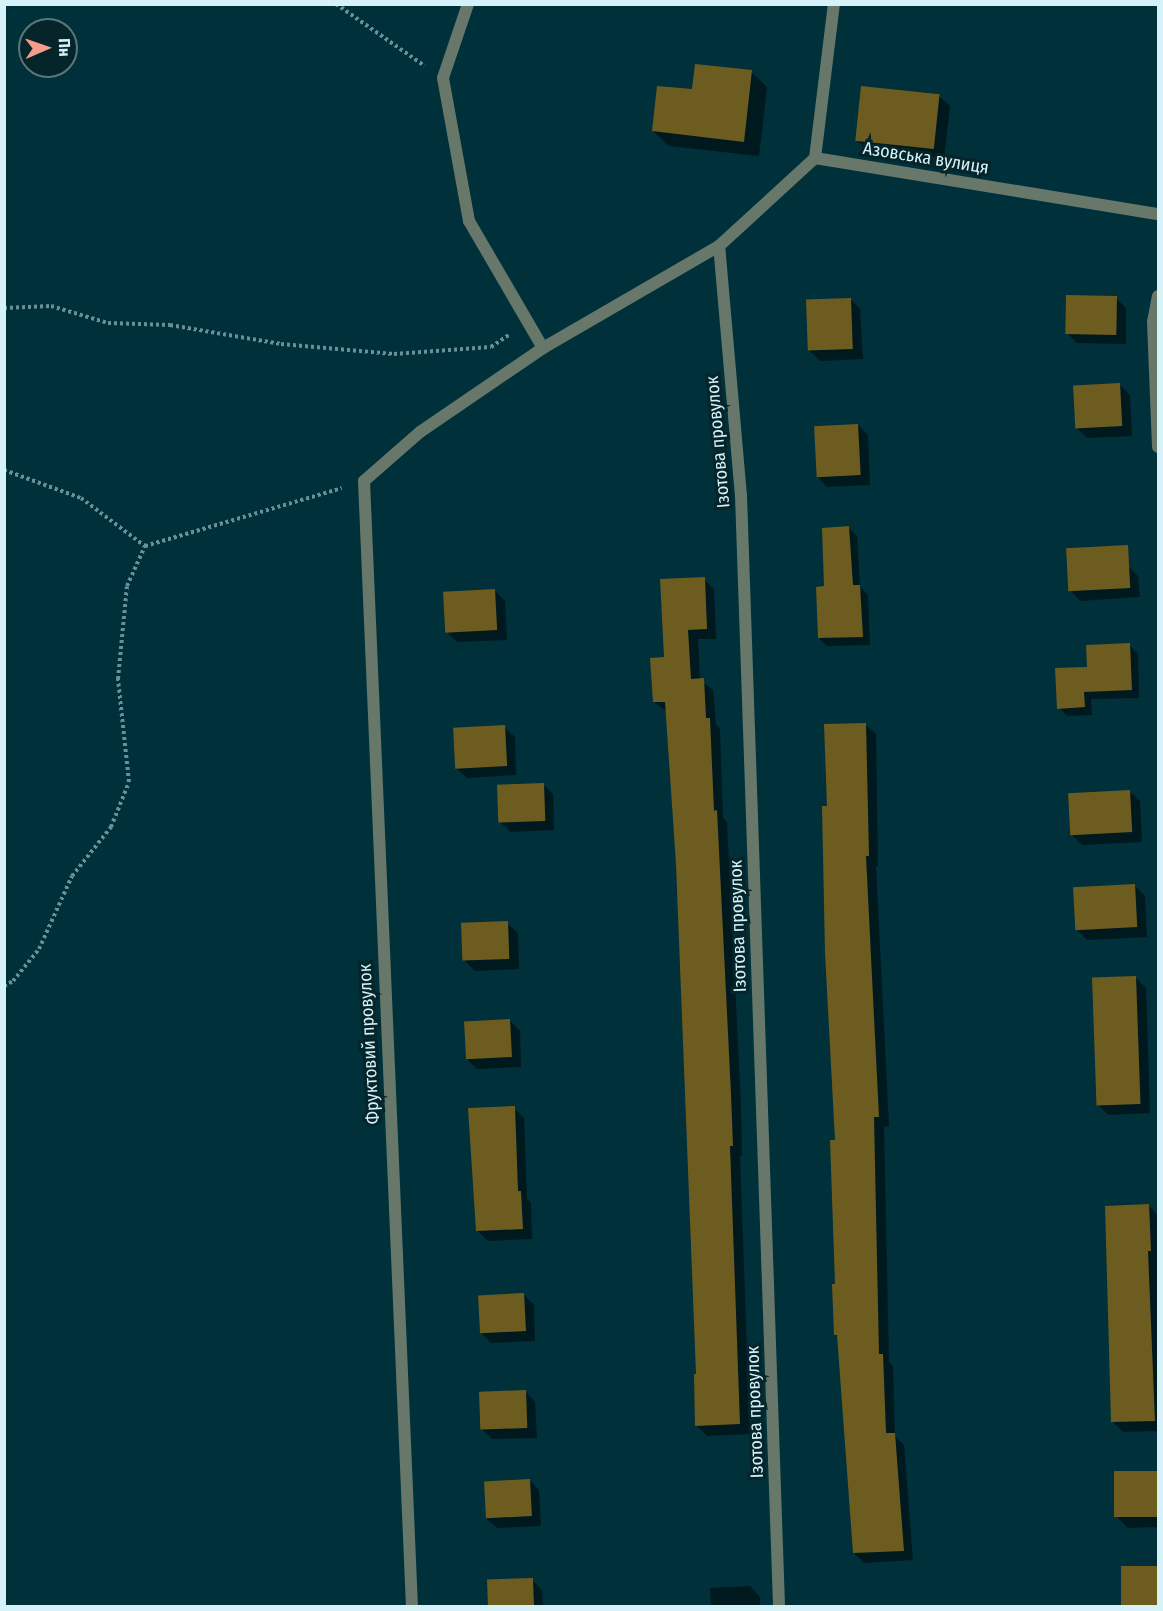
<!DOCTYPE html>
<meta charset="utf-8">
<style>
body{margin:0}
#map{position:relative;width:1163px;height:1611px;overflow:hidden;background:#003039;font-family:"Fira Sans Condensed",sans-serif}
div>[style]{position:absolute}
.shadow>*{inset:0;background:#0007;transform-origin:0 0}
.building>*{inset:0;background:#6d5c20;transform-origin:0 0}
.path>*{height:4px;margin-top:-2px;transform-origin:0;background:repeating-linear-gradient(90deg,#699097 0 3px,transparent 0 6px)}
.lane>*{height:12px;margin:-6px;padding:0 6px;transform-origin:6px;border-radius:6px;background:#67786b}
.street>*{height:12px;margin:-6px;padding:0 6px;transform-origin:6px;border-radius:6px;background:#67786b}
span{translate:-50% -50%;white-space:nowrap;text-align:center;line-height:1.15;-webkit-text-stroke:6px #06252b;paint-order:stroke}
.street-label{font-size:18px;color:#d5f2f8}
.frame{position:absolute;inset:0;border:6px solid #d5f2f8;pointer-events:none}
.north{position:absolute;left:18px;top:18px;width:60px;height:60px;box-sizing:border-box;background:#06252b;border:2px solid #59777d;border-radius:50%;rotate:88deg;font-size:16px;font-weight:700;line-height:24px;text-align:center;color:#d5f2f8}
.north::after{content:'';display:block;margin:auto;width:21px;height:27px;background:#f49d8b;clip-path:polygon(50% 0,100% 100%,50% 72%,0 100%)}
</style>
<div id="map">
<div class="shadow">
<i style="clip-path:polygon(751px 72px,767px 87px,759px 156px,669px 146px,653px 131px,694px 91px)"></i>
<i style="clip-path:polygon(939px 96px,950px 106px,944px 158px,867px 150px,857px 140px)"></i>
<i style="clip-path:polygon(1116px 298px,1126px 308px,1126px 344px,1077px 343px,1067px 333px)"></i>
<i style="clip-path:polygon(850px 299px,860px 309px,863px 359px,820px 361px,809px 350px)"></i>
<i style="clip-path:polygon(1120px 385px,1130px 395px,1132px 436px,1087px 438px,1077px 428px)"></i>
<i style="clip-path:polygon(858px 425px,868px 435px,870px 485px,827px 487px,817px 476px)"></i>
<i style="clip-path:polygon(849px 528px,857px 536px,860px 587px,868px 595px,870px 645px,827px 646px,819px 638px,826px 588px)"></i>
<i style="clip-path:polygon(1128px 566px,1138px 576px,1140px 597px,1080px 601px,1070px 590px)"></i>
<i style="clip-path:polygon(704px 579px,714px 589px,716px 639px,698px 639px,700px 680px,713px 690px,716px 725px,720px 729px,723px 818px,727px 822px,741px 1105px,742px 1156px,740px 1156px,750px 1434px,707px 1436px,697px 1426px,698px 1376px,678px 864px,667px 712px,654px 702px,665px 659px)"></i>
<i style="clip-path:polygon(495px 591px,505px 601px,507px 640px,457px 642px,447px 632px)"></i>
<i style="clip-path:polygon(1129px 645px,1138px 653px,1139px 698px,1091px 699px,1092px 715px,1067px 716px,1059px 708px,1088px 668px)"></i>
<i style="clip-path:polygon(865px 724px,876px 734px,878px 866px,876px 866px,889px 1126px,884px 1127px,889px 1362px,893px 1366px,895px 1436px,904px 1445px,913px 1560px,864px 1563px,854px 1553px,839px 1338px,835px 1335px,837px 1141px,829px 808px)"></i>
<i style="clip-path:polygon(504px 727px,515px 737px,516px 775px,467px 778px,456px 768px)"></i>
<i style="clip-path:polygon(543px 784px,553px 794px,554px 830px,510px 832px,500px 822px)"></i>
<i style="clip-path:polygon(1129px 791px,1140px 801px,1142px 842px,1082px 845px,1072px 835px)"></i>
<i style="clip-path:polygon(1135px 886px,1145px 896px,1147px 937px,1087px 940px,1077px 930px)"></i>
<i style="clip-path:polygon(507px 923px,518px 933px,519px 969px,475px 971px,465px 961px)"></i>
<i style="clip-path:polygon(1136px 978px,1146px 988px,1150px 1113px,1109px 1115px,1098px 1105px)"></i>
<i style="clip-path:polygon(510px 1021px,520px 1031px,521px 1067px,477px 1069px,467px 1059px)"></i>
<i style="clip-path:polygon(514px 1108px,524px 1118px,527px 1199px,531px 1203px,532px 1239px,488px 1241px,478px 1231px)"></i>
<i style="clip-path:polygon(1149px 1206px,1158px 1216px,1158px 1431px,1123px 1432px,1113px 1422px)"></i>
<i style="clip-path:polygon(524px 1295px,534px 1305px,535px 1341px,491px 1343px,481px 1333px)"></i>
<i style="clip-path:polygon(525px 1391px,535px 1402px,537px 1438px,492px 1439px,482px 1429px)"></i>
<i style="clip-path:polygon(1158px 1472px,1158px 1527px,1128px 1528px,1118px 1518px)"></i>
<i style="clip-path:polygon(529px 1480px,539px 1490px,541px 1526px,497px 1528px,486px 1518px)"></i>
<i style="left:1158px;top:1567px;width:39px;height:35px;rotate:90deg"></i>
<i style="clip-path:polygon(532px 1580px,542px 1590px,543px 1606px,489px 1606px,488px 1582px)"></i>
<i style="clip-path:polygon(750px 1586px,760px 1597px,760px 1606px,711px 1606px,710px 1588px)"></i>
</div>
<div class="building">
<i style="clip-path:polygon(695px 64px,752px 70px,744px 142px,652px 131px,657px 86px,692px 89px)"></i>
<i style="left:861px;top:86px;width:79px;height:55px;rotate:6deg"></i>
<i style="left:1066px;top:295px;width:51px;height:39px;rotate:1deg"></i>
<i style="left:851px;top:298px;width:51px;height:45px;rotate:88deg"></i>
<i style="left:1120px;top:383px;width:43px;height:47px;rotate:87deg"></i>
<i style="left:858px;top:424px;width:51px;height:44px;rotate:87deg"></i>
<i style="clip-path:polygon(849px 526px,853px 585px,860px 585px,863px 637px,818px 638px,816px 587px,824px 586px,822px 528px)"></i>
<i style="left:1128px;top:545px;width:43px;height:62px;rotate:87deg"></i>
<i style="clip-path:polygon(705px 577px,707px 629px,688px 630px,691px 679px,704px 678px,706px 718px,710px 718px,714px 811px,717px 810px,731px 1094px,733px 1146px,730px 1146px,740px 1424px,695px 1426px,694px 1374px,696px 1374px,676px 864px,665px 702px,653px 702px,650px 658px,664px 657px,660px 579px)"></i>
<i style="left:495px;top:589px;width:41px;height:52px;rotate:87deg"></i>
<i style="clip-path:polygon(1130px 643px,1132px 690px,1084px 692px,1085px 707px,1057px 709px,1055px 668px,1087px 667px,1086px 645px)"></i>
<i style="clip-path:polygon(866px 723px,869px 856px,866px 856px,879px 1117px,874px 1117px,879px 1354px,883px 1354px,886px 1433px,895px 1433px,904px 1551px,853px 1553px,837px 1335px,834px 1335px,832px 1284px,835px 1284px,830px 1140px,835px 1140px,825px 953px,822px 806px,827px 806px,824px 724px)"></i>
<i style="left:505px;top:725px;width:41px;height:52px;rotate:87deg"></i>
<i style="left:544px;top:783px;width:38px;height:47px;rotate:88deg"></i>
<i style="left:1130px;top:790px;width:42px;height:62px;rotate:87deg"></i>
<i style="left:1135px;top:884px;width:43px;height:62px;rotate:87deg"></i>
<i style="left:508px;top:921px;width:38px;height:47px;rotate:88deg"></i>
<i style="left:1136px;top:976px;width:128px;height:44px;rotate:88deg"></i>
<i style="left:510px;top:1019px;width:38px;height:46px;rotate:87deg"></i>
<i style="clip-path:polygon(515px 1106px,518px 1191px,521px 1191px,523px 1229px,476px 1231px,468px 1108px)"></i>
<i style="clip-path:polygon(1149px 1204px,1151px 1251px,1148px 1251px,1155px 1421px,1111px 1422px,1105px 1206px)"></i>
<i style="left:524px;top:1293px;width:38px;height:46px;rotate:87deg"></i>
<i style="left:526px;top:1390px;width:38px;height:47px;rotate:88deg"></i>
<i style="left:1158px;top:1471px;width:46px;height:44px;rotate:90deg"></i>
<i style="left:530px;top:1479px;width:37px;height:46px;rotate:87deg"></i>
<i style="left:1158px;top:1566px;width:40px;height:37px;rotate:90deg"></i>
<i style="left:533px;top:1578px;width:28px;height:46px;rotate:88deg"></i>
</div>
<div class="path">
<i style="left:336px;top:4px;width:108px;rotate:34.9deg"></i>
<i style="left:4px;top:308px;width:47px;rotate:-2.4deg"></i>
<i style="left:51px;top:306px;width:59px;rotate:16.6deg"></i>
<i style="left:108px;top:323px;width:62px;rotate:1.8deg"></i>
<i style="left:170px;top:325px;width:113px;rotate:9.7deg"></i>
<i style="left:281px;top:344px;width:113px;rotate:5.1deg"></i>
<i style="left:394px;top:354px;width:97px;rotate:-4.1deg"></i>
<i style="left:491px;top:347px;width:23px;rotate:-34deg"></i>
<i style="left:4px;top:470px;width:82px;rotate:20deg"></i>
<i style="left:81px;top:498px;width:80px;rotate:36.9deg"></i>
<i style="left:4px;top:986px;width:10px;rotate:-29deg"></i>
<i style="left:13px;top:981px;width:41px;rotate:-50.9deg"></i>
<i style="left:39px;top:949px;width:80px;rotate:-65.7deg"></i>
<i style="left:72px;top:876px;width:63px;rotate:-51.5deg"></i>
<i style="left:111px;top:827px;width:48px;rotate:-68.2deg"></i>
<i style="left:129px;top:782px;width:104px;rotate:-96.1deg"></i>
<i style="left:118px;top:679px;width:93px;rotate:-84.5deg"></i>
<i style="left:127px;top:586px;width:44px;rotate:-65.8deg"></i>
<i style="left:145px;top:546px;width:205px;rotate:-16.4deg"></i>
</div>
<div class="lane">
<i style="left:468px;top:4px;width:78px;rotate:108.7deg"></i>
<i style="left:443px;top:78px;width:145px;rotate:79.7deg"></i>
<i style="left:469px;top:221px;width:147px;rotate:59.8deg"></i>
<i style="left:364px;top:481px;width:74px;rotate:-41.2deg"></i>
<i style="left:420px;top:432px;width:149px;rotate:-34.3deg"></i>
<i style="left:543px;top:348px;width:203px;rotate:-30.1deg"></i>
</div>
<div class="street">
<i style="left:815px;top:158px;width:155px;rotate:-83deg"></i>
<i style="left:1158px;top:296px;width:26px;rotate:101deg"></i>
<i style="left:1153px;top:322px;width:125px;rotate:87.7deg"></i>
<i style="left:364px;top:481px;width:1126px;rotate:87.56deg"></i>
<i style="left:779px;top:1606px;width:1111px;rotate:-91.96deg"></i>
<i style="left:741px;top:496px;width:251px;rotate:-95deg"></i>
<i style="left:719px;top:246px;width:130px;rotate:-42.5deg"></i>
<i style="left:815px;top:158px;width:348px;rotate:9.3deg"></i>
</div>
<div class="street-label">
<span style="left:926px;top:158px;rotate:9deg">Азовська вулиця</span>
<span style="left:718px;top:442px;rotate:-95deg">Ізотова провулок</span>
<span style="left:738px;top:926px;rotate:-92deg">Ізотова провулок</span>
<span style="left:369px;top:1044px;rotate:-93deg">Фруктовий провулок</span>
<span style="left:755px;top:1412px;rotate:-92deg">Ізотова провулок</span>
</div>
<div class="frame"></div>
<div class="north">Пн</div>
</div>
